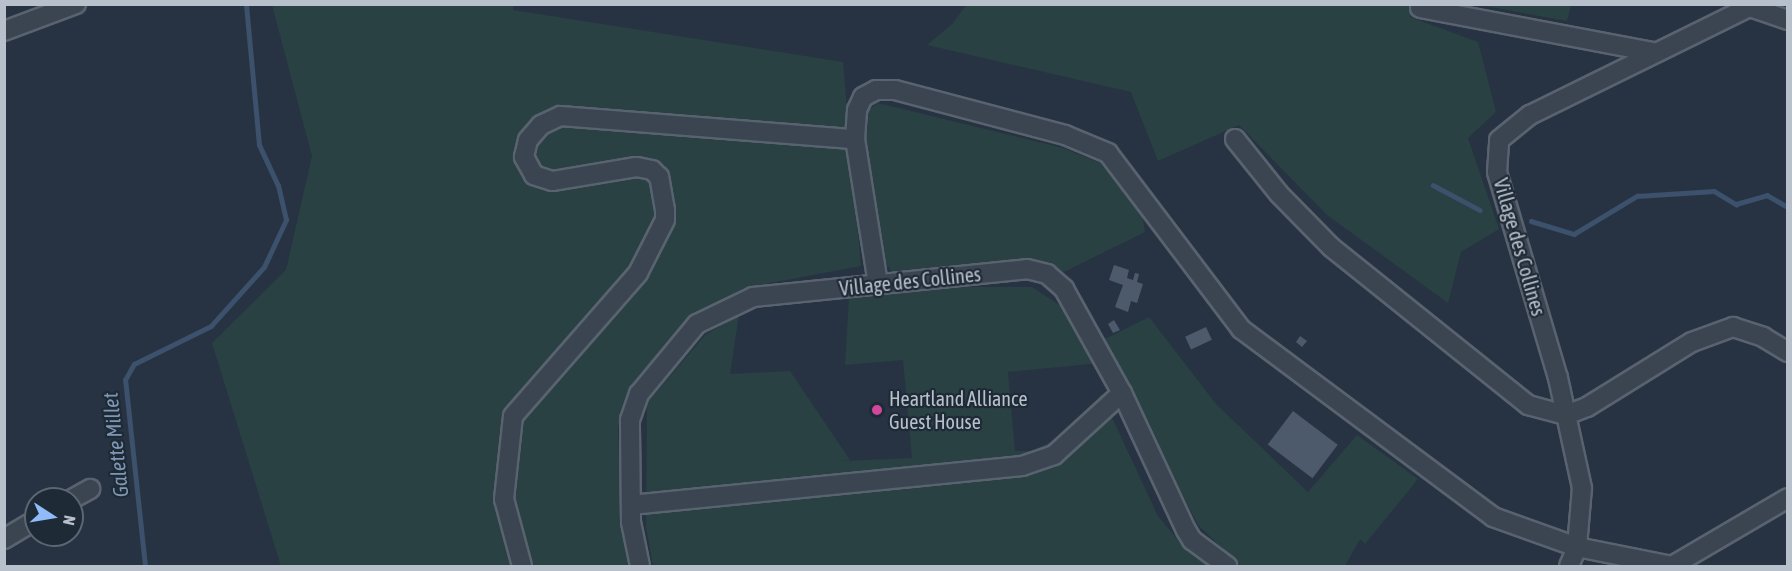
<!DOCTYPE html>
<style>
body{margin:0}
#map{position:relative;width:1792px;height:571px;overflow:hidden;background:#273342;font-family:"Asap Condensed",sans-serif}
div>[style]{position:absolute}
.green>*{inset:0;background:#294143}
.stream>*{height:4.5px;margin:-2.25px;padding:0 2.25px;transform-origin:2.25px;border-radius:2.25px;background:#3c516b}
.building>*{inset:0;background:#4d5a6b;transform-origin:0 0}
.roads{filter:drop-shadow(2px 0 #59636f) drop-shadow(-2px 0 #59636f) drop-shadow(0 2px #59636f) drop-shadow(0 -2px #59636f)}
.minor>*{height:18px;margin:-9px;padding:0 9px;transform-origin:9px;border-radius:9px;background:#3b4552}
.dots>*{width:16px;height:16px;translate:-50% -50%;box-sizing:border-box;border:3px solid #1f2a37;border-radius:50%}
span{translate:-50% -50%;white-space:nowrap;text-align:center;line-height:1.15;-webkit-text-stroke:4.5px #1f2a37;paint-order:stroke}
.street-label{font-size:20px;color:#b8c0cc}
.poi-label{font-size:20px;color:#b8c0cc}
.left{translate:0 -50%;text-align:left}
.water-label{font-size:21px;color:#7f97b3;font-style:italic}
.frame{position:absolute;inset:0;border:6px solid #b8c0cc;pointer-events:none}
.north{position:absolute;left:24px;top:487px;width:60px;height:60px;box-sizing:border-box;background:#1f2a37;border:2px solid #5c6673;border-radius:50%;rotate:102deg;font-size:16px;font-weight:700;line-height:24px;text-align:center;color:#b8c0cc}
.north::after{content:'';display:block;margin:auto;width:21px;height:27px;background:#90baf8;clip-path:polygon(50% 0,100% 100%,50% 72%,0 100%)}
</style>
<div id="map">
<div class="green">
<i style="clip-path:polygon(272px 5px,514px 5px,513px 10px,843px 62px,861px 266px,744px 288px,688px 318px,637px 380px,618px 427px,621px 516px,632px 566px,281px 566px,212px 343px,286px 270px,312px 156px)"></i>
<i style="clip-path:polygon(966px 5px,1412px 5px,1410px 17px,1478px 42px,1496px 112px,1468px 138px,1499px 229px,1461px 252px,1448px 303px,1327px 215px,1239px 125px,1158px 161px,1131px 92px,927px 45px,953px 23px)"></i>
<i style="clip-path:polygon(1479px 5px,1571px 5px,1567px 21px)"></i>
<i style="clip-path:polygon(878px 103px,1063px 148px,1100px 163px,1142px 214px,1145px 232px,1064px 272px,1026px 259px,892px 271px,877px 254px,862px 125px,868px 110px)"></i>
<i style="clip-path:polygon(957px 287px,1032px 287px,1067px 310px,1100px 363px,1008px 372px,1015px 451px,1032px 451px,1052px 441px,1090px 411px,1101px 394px,1158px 516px,1183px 546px,1208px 566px,653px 566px,646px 527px,647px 403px,705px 335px,739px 315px,730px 374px,790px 371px,850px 460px,841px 461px,912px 458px,903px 360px,845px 365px,849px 299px,863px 293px)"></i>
<i style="clip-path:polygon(1149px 317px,1216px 404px,1308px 492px,1357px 435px,1418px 479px,1365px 544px,1360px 539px,1345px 566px,1241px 566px,1198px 525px,1103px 340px)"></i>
</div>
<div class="stream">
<i style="left:1433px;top:185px;width:53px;rotate:28deg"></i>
<i style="left:1531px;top:221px;width:45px;rotate:16.8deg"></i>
<i style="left:1574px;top:234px;width:74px;rotate:-31.1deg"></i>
<i style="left:1637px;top:196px;width:77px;rotate:-3.7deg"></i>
<i style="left:1714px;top:191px;width:26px;rotate:31deg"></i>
<i style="left:1736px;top:204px;width:32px;rotate:-16deg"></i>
<i style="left:1767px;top:195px;width:24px;rotate:30deg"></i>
<i style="left:145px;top:566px;width:187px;rotate:-96.1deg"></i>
<i style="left:125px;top:380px;width:18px;rotate:-61deg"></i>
<i style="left:134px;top:364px;width:86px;rotate:-26.3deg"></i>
<i style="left:211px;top:326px;width:79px;rotate:-48.1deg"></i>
<i style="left:264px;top:267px;width:52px;rotate:-64.9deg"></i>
<i style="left:286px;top:220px;width:35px;rotate:-103deg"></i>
<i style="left:278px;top:186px;width:45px;rotate:-114.9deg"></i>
<i style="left:259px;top:145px;width:142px;rotate:-95.3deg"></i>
</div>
<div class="building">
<i style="clip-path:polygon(1114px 265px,1129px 270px,1127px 278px,1133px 280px,1135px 273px,1139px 274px,1137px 282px,1143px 284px,1137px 303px,1131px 301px,1128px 312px,1115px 307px,1123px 285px,1109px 280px)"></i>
<i style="clip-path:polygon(1114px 320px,1120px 330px,1113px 333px,1108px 324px)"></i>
<i style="left:1206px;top:327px;width:14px;height:23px;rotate:65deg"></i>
<i style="clip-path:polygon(1300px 336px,1307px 341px,1302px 347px,1296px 342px)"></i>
<i style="left:1293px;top:411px;width:56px;height:42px;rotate:37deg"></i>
</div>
<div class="roads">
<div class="minor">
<i style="left:1750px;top:7px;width:40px;rotate:18.9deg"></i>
<i style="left:1420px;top:8px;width:236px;rotate:10.7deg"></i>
<i style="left:4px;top:31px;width:77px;rotate:-20.6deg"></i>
<i style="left:1235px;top:139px;width:70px;rotate:51.3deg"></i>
<i style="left:1279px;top:194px;width:74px;rotate:45.5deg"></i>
<i style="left:1331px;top:247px;width:253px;rotate:38.7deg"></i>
<i style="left:1528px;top:405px;width:39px;rotate:15deg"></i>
<i style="left:1566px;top:415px;width:22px;rotate:-21deg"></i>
<i style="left:1587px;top:407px;width:123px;rotate:-31.8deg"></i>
<i style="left:1692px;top:342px;width:44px;rotate:-20.1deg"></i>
<i style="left:1733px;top:327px;width:32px;rotate:18deg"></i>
<i style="left:1763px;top:337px;width:29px;rotate:31deg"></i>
<i style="left:878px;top:284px;width:147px;rotate:-99deg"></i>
<i style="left:855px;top:139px;width:29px;rotate:-86deg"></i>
<i style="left:857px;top:110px;width:14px;rotate:-65deg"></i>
<i style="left:863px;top:97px;width:15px;rotate:-28deg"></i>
<i style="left:876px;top:90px;width:19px"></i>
<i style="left:895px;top:90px;width:176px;rotate:14.8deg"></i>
<i style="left:1065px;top:135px;width:47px;rotate:22.7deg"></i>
<i style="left:1108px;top:153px;width:221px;rotate:52.9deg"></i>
<i style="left:1241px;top:329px;width:314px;rotate:36.7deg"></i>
<i style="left:1493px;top:517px;width:89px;rotate:19.7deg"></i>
<i style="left:1577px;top:547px;width:97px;rotate:11.3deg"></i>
<i style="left:72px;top:499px;width:21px;rotate:-29deg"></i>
<i style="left:631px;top:505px;width:393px;rotate:-5.7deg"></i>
<i style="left:1022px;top:466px;width:34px;rotate:-19deg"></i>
<i style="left:1054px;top:455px;width:92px;rotate:-42.4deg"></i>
<i style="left:4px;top:539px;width:37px;rotate:-31deg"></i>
<i style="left:522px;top:566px;width:69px;rotate:-105deg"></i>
<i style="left:504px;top:499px;width:83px;rotate:-83.8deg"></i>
<i style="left:513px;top:416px;width:190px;rotate:-48.8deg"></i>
<i style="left:638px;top:273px;width:59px;rotate:-63deg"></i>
<i style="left:665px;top:220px;width:10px;rotate:-90deg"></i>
<i style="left:665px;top:210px;width:34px;rotate:-100deg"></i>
<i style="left:659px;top:177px;width:10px;rotate:-135deg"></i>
<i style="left:652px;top:170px;width:16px;rotate:-169deg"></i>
<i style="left:636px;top:167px;width:85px;rotate:170.5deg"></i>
<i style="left:552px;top:181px;width:19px;rotate:-162deg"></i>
<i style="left:534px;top:175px;width:21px;rotate:-119deg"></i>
<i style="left:524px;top:157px;width:17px;rotate:-77deg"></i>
<i style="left:528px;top:140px;width:20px;rotate:-49deg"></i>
<i style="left:541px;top:125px;width:21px;rotate:-25deg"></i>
<i style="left:560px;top:116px;width:296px;rotate:4.5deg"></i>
<i style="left:640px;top:566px;width:45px;rotate:-101.6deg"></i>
<i style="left:631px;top:522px;width:102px;rotate:-90.6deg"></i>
<i style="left:630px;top:420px;width:28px;rotate:-71deg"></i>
<i style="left:639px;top:394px;width:91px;rotate:-50.4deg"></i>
<i style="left:697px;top:324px;width:62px;rotate:-25.7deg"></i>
<i style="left:753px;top:297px;width:275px;rotate:-5.8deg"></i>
<i style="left:1027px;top:269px;width:21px;rotate:14deg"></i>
<i style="left:1047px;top:274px;width:23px;rotate:41deg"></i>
<i style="left:1064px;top:289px;width:119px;rotate:60.9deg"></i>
<i style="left:1122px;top:393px;width:151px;rotate:65deg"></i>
<i style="left:1186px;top:530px;width:12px;rotate:59deg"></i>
<i style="left:1192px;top:540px;width:44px;rotate:36.6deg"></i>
<i style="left:1569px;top:566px;width:21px;rotate:-67deg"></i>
<i style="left:1577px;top:547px;width:59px;rotate:-85.2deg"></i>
<i style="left:1582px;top:488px;width:113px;rotate:-102.3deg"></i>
<i style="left:1558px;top:378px;width:215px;rotate:-106.5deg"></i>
<i style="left:1497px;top:172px;width:32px;rotate:-86deg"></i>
<i style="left:1499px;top:140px;width:40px;rotate:-39deg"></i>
<i style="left:1530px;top:115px;width:252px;rotate:-26.2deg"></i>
<i style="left:1672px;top:566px;width:134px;rotate:-30.4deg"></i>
</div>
</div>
<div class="dots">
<i style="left:877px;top:410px;background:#d1479c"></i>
</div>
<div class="street-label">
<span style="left:1520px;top:247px;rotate:74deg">Village des Collines</span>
<span style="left:910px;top:281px;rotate:-6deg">Village des Collines</span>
</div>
<div class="poi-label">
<span class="left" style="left:889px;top:410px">Heartland Alliance<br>Guest House</span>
</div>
<div class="water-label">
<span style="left:115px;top:445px;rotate:-96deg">Galette Millet</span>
</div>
<div class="frame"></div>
<div class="north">N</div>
</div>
